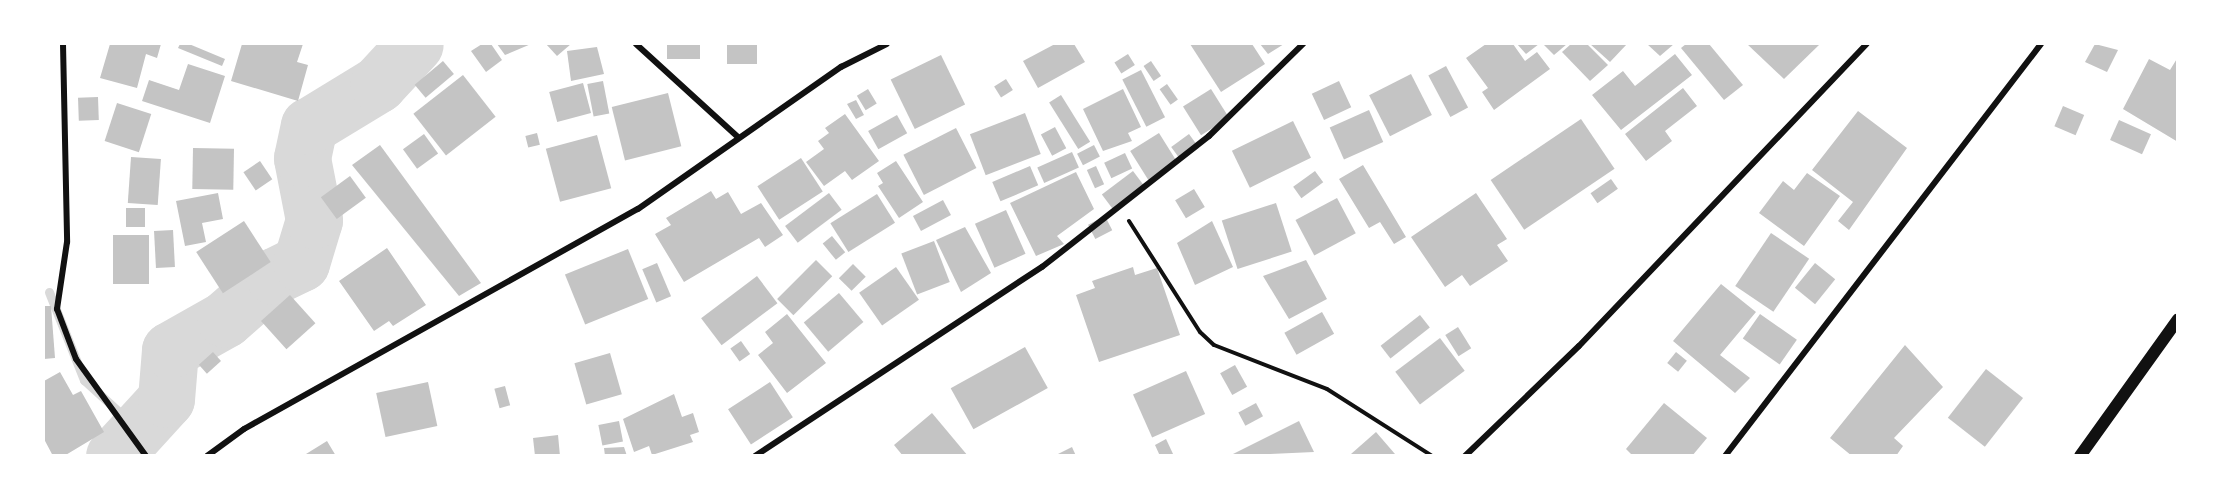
<!DOCTYPE html>
<style>
body{margin:0}
#map{position:relative;width:2221px;height:499px;overflow:hidden;background:#fff;font-family:"Roboto Serif",serif}
div>[style]{position:absolute}
.stream>*{height:9px;margin:-4.5px;padding:0 4.5px;transform-origin:4.5px;border-radius:4.5px;background:#d9d9d9}
.river>*{height:57px;margin:-28.5px;padding:0 28.5px;transform-origin:28.5px;border-radius:28.5px;background:#d9d9d9}
.building>*{inset:0;background:#c4c4c4;transform-origin:0 0}
.path>*{height:4px;margin:-2px;padding:0 2px;transform-origin:2px;border-radius:2px;background:#111}
.minor>*{height:6px;margin:-3px;padding:0 3px;transform-origin:3px;border-radius:3px;background:#111}
.secondary>*{height:12px;margin:-6px;padding:0 6px;transform-origin:6px;border-radius:6px;background:#111}
span{translate:-50% -50%;white-space:nowrap;text-align:center;line-height:1.15;-webkit-text-stroke:5px #fff;paint-order:stroke}
.frame{position:absolute;inset:0;border:45px solid #fff;pointer-events:none}
</style>
<div id="map">
<div class="stream">
<i style="left:49px;top:292px;width:95px;rotate:68.3deg"></i>
<i style="left:84px;top:380px;width:77px;rotate:42.4deg"></i>
</div>
<div class="river">
<i style="left:114px;top:456px;width:77px;rotate:-47.6deg"></i>
<i style="left:166px;top:399px;width:49px;rotate:-85.3deg"></i>
<i style="left:170px;top:350px;width:63px;rotate:-29.4deg"></i>
<i style="left:225px;top:319px;width:65px;rotate:-41.3deg"></i>
<i style="left:274px;top:276px;width:30px;rotate:-26deg"></i>
<i style="left:301px;top:263px;width:45px;rotate:-73.2deg"></i>
<i style="left:314px;top:220px;width:63px;rotate:-101deg"></i>
<i style="left:302px;top:158px;width:33px;rotate:-78deg"></i>
<i style="left:309px;top:126px;width:81px;rotate:-31.3deg"></i>
<i style="left:378px;top:84px;width:54px;rotate:-47.2deg"></i>
</div>
<div class="building">
<i style="clip-path:polygon(110px 44px,161px 44px,157px 58px,146px 54px,137px 88px,100px 78px)"></i>
<i style="clip-path:polygon(180px 44px,189px 44px,225px 59px,222px 66px,178px 48px)"></i>
<i style="clip-path:polygon(242px 44px,303px 44px,297px 62px,308px 65px,298px 101px,231px 81px)"></i>
<i style="clip-path:polygon(482px 44px,491px 44px,502px 60px,486px 72px,471px 51px)"></i>
<i style="clip-path:polygon(497px 44px,531px 44px,505px 55px)"></i>
<i style="clip-path:polygon(546px 44px,571px 44px,557px 56px)"></i>
<i style="left:667px;top:44px;width:33px;height:15px"></i>
<i style="left:727px;top:44px;width:30px;height:20px"></i>
<i style="clip-path:polygon(1055px 44px,1074px 44px,1085px 62px,1038px 88px,1023px 61px)"></i>
<i style="clip-path:polygon(1190px 44px,1252px 44px,1265px 64px,1221px 92px)"></i>
<i style="clip-path:polygon(1260px 44px,1284px 44px,1268px 54px)"></i>
<i style="clip-path:polygon(1486px 44px,1513px 44px,1525px 61px,1537px 52px,1550px 69px,1494px 110px,1482px 92px,1488px 88px,1466px 58px)"></i>
<i style="clip-path:polygon(1517px 44px,1539px 44px,1526px 54px)"></i>
<i style="clip-path:polygon(1543px 44px,1567px 44px,1554px 55px)"></i>
<i style="clip-path:polygon(1571px 44px,1587px 44px,1608px 65px,1590px 81px,1562px 52px)"></i>
<i style="clip-path:polygon(1590px 44px,1627px 44px,1610px 62px)"></i>
<i style="clip-path:polygon(1647px 44px,1674px 44px,1660px 56px)"></i>
<i style="clip-path:polygon(1686px 44px,1709px 44px,1743px 85px,1724px 100px,1681px 48px)"></i>
<i style="clip-path:polygon(1747px 44px,1820px 44px,1784px 79px)"></i>
<i style="clip-path:polygon(2095px 44px,2118px 50px,2107px 72px,2085px 62px)"></i>
<i style="clip-path:polygon(597px 47px,604px 74px,571px 81px,567px 51px)"></i>
<i style="left:1128px;top:54px;width:13px;height:16px;rotate:58deg"></i>
<i style="clip-path:polygon(1675px 54px,1692px 75px,1621px 130px,1592px 95px,1623px 71px,1635px 86px)"></i>
<i style="left:941px;top:55px;width:55px;height:56px;rotate:64deg"></i>
<i style="clip-path:polygon(2178px 57px,2178px 142px,2123px 109px,2149px 59px,2170px 70px)"></i>
<i style="left:443px;top:61px;width:17px;height:37px;rotate:50deg"></i>
<i style="left:1151px;top:61px;width:18px;height:9px;rotate:56deg"></i>
<i style="clip-path:polygon(188px 64px,225px 76px,210px 123px,142px 101px,149px 80px,179px 90px)"></i>
<i style="left:1446px;top:66px;width:47px;height:20px;rotate:62deg"></i>
<i style="left:1141px;top:70px;width:53px;height:21px;rotate:63deg"></i>
<i style="left:1411px;top:74px;width:46px;height:47px;rotate:63deg"></i>
<i style="left:463px;top:75px;width:53px;height:63px;rotate:52deg"></i>
<i style="left:1006px;top:79px;width:13px;height:14px;rotate:58deg"></i>
<i style="left:603px;top:81px;width:33px;height:16px;rotate:79deg"></i>
<i style="left:1339px;top:81px;width:29px;height:30px;rotate:65deg"></i>
<i style="left:583px;top:83px;width:31px;height:35px;rotate:75deg"></i>
<i style="left:1167px;top:84px;width:19px;height:9px;rotate:55deg"></i>
<i style="clip-path:polygon(1683px 88px,1697px 106px,1665px 131px,1672px 141px,1646px 161px,1625px 134px)"></i>
<i style="left:868px;top:89px;width:17px;height:13px;rotate:59deg"></i>
<i style="clip-path:polygon(1123px 89px,1141px 127px,1128px 133px,1132px 141px,1103px 151px,1083px 109px)"></i>
<i style="left:1211px;top:89px;width:34px;height:33px;rotate:58deg"></i>
<i style="left:668px;top:93px;width:55px;height:58px;rotate:76deg"></i>
<i style="left:1061px;top:95px;width:55px;height:14px;rotate:58deg"></i>
<i style="left:98px;top:97px;width:23px;height:20px;rotate:88deg"></i>
<i style="clip-path:polygon(856px 100px,864px 115px,856px 119px,847px 104px)"></i>
<i style="left:117px;top:103px;width:36px;height:40px;rotate:18deg"></i>
<i style="left:2063px;top:106px;width:23px;height:22px;rotate:23deg"></i>
<i style="left:1369px;top:110px;width:35px;height:43px;rotate:66deg"></i>
<i style="clip-path:polygon(1858px 111px,1907px 148px,1849px 230px,1838px 221px,1853px 202px,1812px 170px)"></i>
<i style="left:1025px;top:113px;width:44px;height:59px;rotate:69deg"></i>
<i style="clip-path:polygon(845px 114px,879px 161px,852px 180px,845px 171px,824px 186px,806px 162px,824px 149px,818px 141px,829px 133px,825px 128px)"></i>
<i style="left:897px;top:115px;width:21px;height:33px;rotate:61deg"></i>
<i style="left:1581px;top:119px;width:60px;height:109px;rotate:56deg"></i>
<i style="left:2119px;top:120px;width:35px;height:22px;rotate:24deg"></i>
<i style="left:1293px;top:121px;width:41px;height:68px;rotate:64deg"></i>
<i style="left:1055px;top:127px;width:24px;height:16px;rotate:62deg"></i>
<i style="left:956px;top:128px;width:45px;height:59px;rotate:63deg"></i>
<i style="left:537px;top:133px;width:12px;height:12px;rotate:76deg"></i>
<i style="left:1159px;top:133px;width:36px;height:34px;rotate:58deg"></i>
<i style="left:424px;top:134px;width:24px;height:26px;rotate:54deg"></i>
<i style="left:1189px;top:134px;width:17px;height:22px;rotate:54deg"></i>
<i style="left:597px;top:135px;width:55px;height:53px;rotate:75deg"></i>
<i style="clip-path:polygon(380px 145px,481px 283px,459px 296px,352px 165px)"></i>
<i style="left:1094px;top:145px;width:13px;height:19px;rotate:63deg"></i>
<i style="left:193px;top:148px;width:41px;height:41px;rotate:1deg"></i>
<i style="left:1072px;top:152px;width:17px;height:38px;rotate:66deg"></i>
<i style="left:1125px;top:153px;width:17px;height:23px;rotate:65deg"></i>
<i style="left:131px;top:157px;width:30px;height:46px;rotate:4deg"></i>
<i style="left:801px;top:158px;width:40px;height:52px;rotate:57deg"></i>
<i style="left:260px;top:161px;width:22px;height:20px;rotate:56deg"></i>
<i style="clip-path:polygon(896px 161px,923px 202px,899px 218px,878px 186px,883px 183px,877px 173px)"></i>
<i style="clip-path:polygon(1363px 165px,1406px 237px,1394px 244px,1380px 222px,1369px 228px,1339px 179px)"></i>
<i style="left:1030px;top:166px;width:21px;height:41px;rotate:67deg"></i>
<i style="left:1096px;top:166px;width:20px;height:10px;rotate:66deg"></i>
<i style="left:1133px;top:171px;width:20px;height:39px;rotate:53deg"></i>
<i style="left:1315px;top:171px;width:14px;height:27px;rotate:54deg"></i>
<i style="clip-path:polygon(1076px 172px,1094px 209px,1057px 236px,1064px 244px,1036px 256px,1010px 203px)"></i>
<i style="clip-path:polygon(1807px 173px,1840px 196px,1804px 246px,1759px 213px,1783px 181px,1794px 190px)"></i>
<i style="left:350px;top:176px;width:27px;height:36px;rotate:54deg"></i>
<i style="left:1611px;top:179px;width:12px;height:25px;rotate:55deg"></i>
<i style="left:1194px;top:189px;width:21px;height:22px;rotate:59deg"></i>
<i style="clip-path:polygon(711px 191px,716px 199px,728px 192px,741px 214px,761px 203px,783px 235px,765px 247px,759px 238px,684px 282px,655px 234px,671px 225px,666px 218px)"></i>
<i style="clip-path:polygon(218px 193px,223px 219px,202px 223px,206px 242px,185px 246px,176px 201px)"></i>
<i style="left:829px;top:193px;width:21px;height:55px;rotate:53deg"></i>
<i style="clip-path:polygon(1476px 193px,1507px 239px,1497px 245px,1508px 261px,1470px 286px,1462px 275px,1445px 287px,1411px 237px)"></i>
<i style="left:877px;top:194px;width:34px;height:55px;rotate:58deg"></i>
<i style="left:1337px;top:198px;width:40px;height:47px;rotate:62deg"></i>
<i style="left:943px;top:200px;width:17px;height:34px;rotate:62deg"></i>
<i style="left:1276px;top:203px;width:51px;height:57px;rotate:72deg"></i>
<i style="left:145px;top:208px;width:19px;height:19px;rotate:90deg"></i>
<i style="left:1006px;top:210px;width:48px;height:34px;rotate:66deg"></i>
<i style="left:1105px;top:216px;width:16px;height:19px;rotate:63deg"></i>
<i style="left:244px;top:221px;width:49px;height:57px;rotate:57deg"></i>
<i style="clip-path:polygon(1212px 221px,1233px 267px,1195px 285px,1177px 243px)"></i>
<i style="clip-path:polygon(965px 227px,991px 273px,961px 292px,936px 240px)"></i>
<i style="left:173px;top:230px;width:37px;height:19px;rotate:87deg"></i>
<i style="left:1771px;top:233px;width:46px;height:64px;rotate:34deg"></i>
<i style="left:113px;top:235px;width:36px;height:49px"></i>
<i style="left:832px;top:236px;width:21px;height:12px;rotate:51deg"></i>
<i style="left:934px;top:241px;width:44px;height:35px;rotate:69deg"></i>
<i style="clip-path:polygon(387px 248px,426px 305px,393px 326px,389px 321px,374px 331px,339px 281px)"></i>
<i style="left:628px;top:249px;width:54px;height:68px;rotate:68deg"></i>
<i style="left:816px;top:260px;width:23px;height:55px;rotate:45deg"></i>
<i style="clip-path:polygon(1306px 260px,1327px 299px,1289px 319px,1263px 276px)"></i>
<i style="left:657px;top:263px;width:36px;height:16px;rotate:67deg"></i>
<i style="left:1815px;top:263px;width:26px;height:32px;rotate:39deg"></i>
<i style="left:853px;top:264px;width:18px;height:20px;rotate:45deg"></i>
<i style="left:896px;top:267px;width:40px;height:45px;rotate:55deg"></i>
<i style="clip-path:polygon(1133px 267px,1135px 275px,1157px 268px,1180px 335px,1099px 362px,1076px 295px,1095px 288px,1092px 281px)"></i>
<i style="left:757px;top:276px;width:34px;height:70px;rotate:53deg"></i>
<i style="clip-path:polygon(1721px 284px,1756px 312px,1720px 355px,1750px 378px,1735px 393px,1673px 341px)"></i>
<i style="left:839px;top:293px;width:38px;height:46px;rotate:50deg"></i>
<i style="left:290px;top:295px;width:38px;height:39px;rotate:48deg"></i>
<i style="clip-path:polygon(44px 306px,51px 306px,55px 358px,44px 359px)"></i>
<i style="left:1322px;top:312px;width:25px;height:43px;rotate:61deg"></i>
<i style="clip-path:polygon(787px 314px,826px 363px,787px 393px,758px 355px,773px 343px,765px 332px)"></i>
<i style="left:1760px;top:314px;width:45px;height:30px;rotate:35deg"></i>
<i style="left:1420px;top:315px;width:16px;height:50px;rotate:52deg"></i>
<i style="left:1458px;top:327px;width:25px;height:15px;rotate:58deg"></i>
<i style="left:1440px;top:338px;width:41px;height:56px;rotate:53deg"></i>
<i style="left:741px;top:341px;width:16px;height:13px;rotate:55deg"></i>
<i style="clip-path:polygon(1905px 345px,1943px 387px,1894px 438px,1903px 446px,1896px 456px,1852px 456px,1830px 438px)"></i>
<i style="left:1025px;top:347px;width:47px;height:85px;rotate:61deg"></i>
<i style="left:213px;top:352px;width:12px;height:19px;rotate:48deg"></i>
<i style="left:1676px;top:352px;width:14px;height:14px;rotate:39deg"></i>
<i style="left:610px;top:353px;width:43px;height:37px;rotate:74deg"></i>
<i style="left:1235px;top:365px;width:25px;height:17px;rotate:61deg"></i>
<i style="left:1986px;top:369px;width:47px;height:62px;rotate:38deg"></i>
<i style="left:1186px;top:371px;width:47px;height:58px;rotate:66deg"></i>
<i style="clip-path:polygon(60px 372px,73px 395px,81px 391px,104px 432px,64px 456px,53px 456px,44px 439px,44px 381px)"></i>
<i style="left:428px;top:382px;width:45px;height:53px;rotate:78deg"></i>
<i style="left:770px;top:382px;width:42px;height:50px;rotate:57deg"></i>
<i style="left:505px;top:386px;width:20px;height:11px;rotate:75deg"></i>
<i style="clip-path:polygon(674px 394px,682px 417px,693px 413px,699px 432px,690px 435px,693px 442px,652px 455px,649px 446px,634px 452px,623px 419px)"></i>
<i style="left:1256px;top:403px;width:15px;height:20px;rotate:62deg"></i>
<i style="clip-path:polygon(1664px 403px,1707px 438px,1692px 456px,1633px 456px,1626px 449px)"></i>
<i style="clip-path:polygon(932px 413px,968px 456px,903px 456px,894px 445px)"></i>
<i style="left:619px;top:421px;width:21px;height:21px;rotate:79deg"></i>
<i style="clip-path:polygon(1299px 421px,1314px 452px,1229px 456px)"></i>
<i style="clip-path:polygon(1376px 432px,1395px 454px,1351px 454px)"></i>
<i style="clip-path:polygon(558px 435px,560px 456px,535px 456px,533px 438px)"></i>
<i style="clip-path:polygon(1166px 439px,1174px 456px,1160px 456px,1155px 445px)"></i>
<i style="clip-path:polygon(327px 441px,336px 456px,307px 456px,306px 454px)"></i>
<i style="clip-path:polygon(624px 447px,627px 456px,605px 456px,604px 448px)"></i>
<i style="clip-path:polygon(1072px 447px,1076px 456px,1054px 456px)"></i>
</div>
<div class="path">
<i style="left:1129px;top:221px;width:132px;rotate:57.4deg"></i>
<i style="left:1200px;top:332px;width:19px;rotate:43deg"></i>
<i style="left:1214px;top:345px;width:121px;rotate:21.3deg"></i>
<i style="left:1327px;top:389px;width:125px;rotate:32.5deg"></i>
</div>
<div class="minor">
<i style="left:63px;top:44px;width:198px;rotate:88.8deg"></i>
<i style="left:67px;top:242px;width:68px;rotate:98.5deg"></i>
<i style="left:57px;top:309px;width:53px;rotate:69.2deg"></i>
<i style="left:76px;top:359px;width:120px;rotate:54.2deg"></i>
<i style="left:636px;top:44px;width:138px;rotate:42.4deg"></i>
<i style="left:207px;top:456px;width:46px;rotate:-36.1deg"></i>
<i style="left:244px;top:429px;width:451px;rotate:-29.2deg"></i>
<i style="left:638px;top:209px;width:248px;rotate:-35deg"></i>
<i style="left:841px;top:67px;width:51px;rotate:-26.6deg"></i>
<i style="left:755px;top:456px;width:344px;rotate:-33.4deg"></i>
<i style="left:1042px;top:267px;width:212px;rotate:-38.1deg"></i>
<i style="left:1209px;top:136px;width:132px;rotate:-44.4deg"></i>
<i style="left:1465px;top:456px;width:158px;rotate:-44deg"></i>
<i style="left:1579px;top:346px;width:417px;rotate:-46.4deg"></i>
<i style="left:1725px;top:456px;width:519px;rotate:-52.51deg"></i>
</div>
<div class="secondary">
<i style="left:2080px;top:456px;width:168px;rotate:-54.4deg"></i>
</div>
<div class="frame"></div>
</div>
